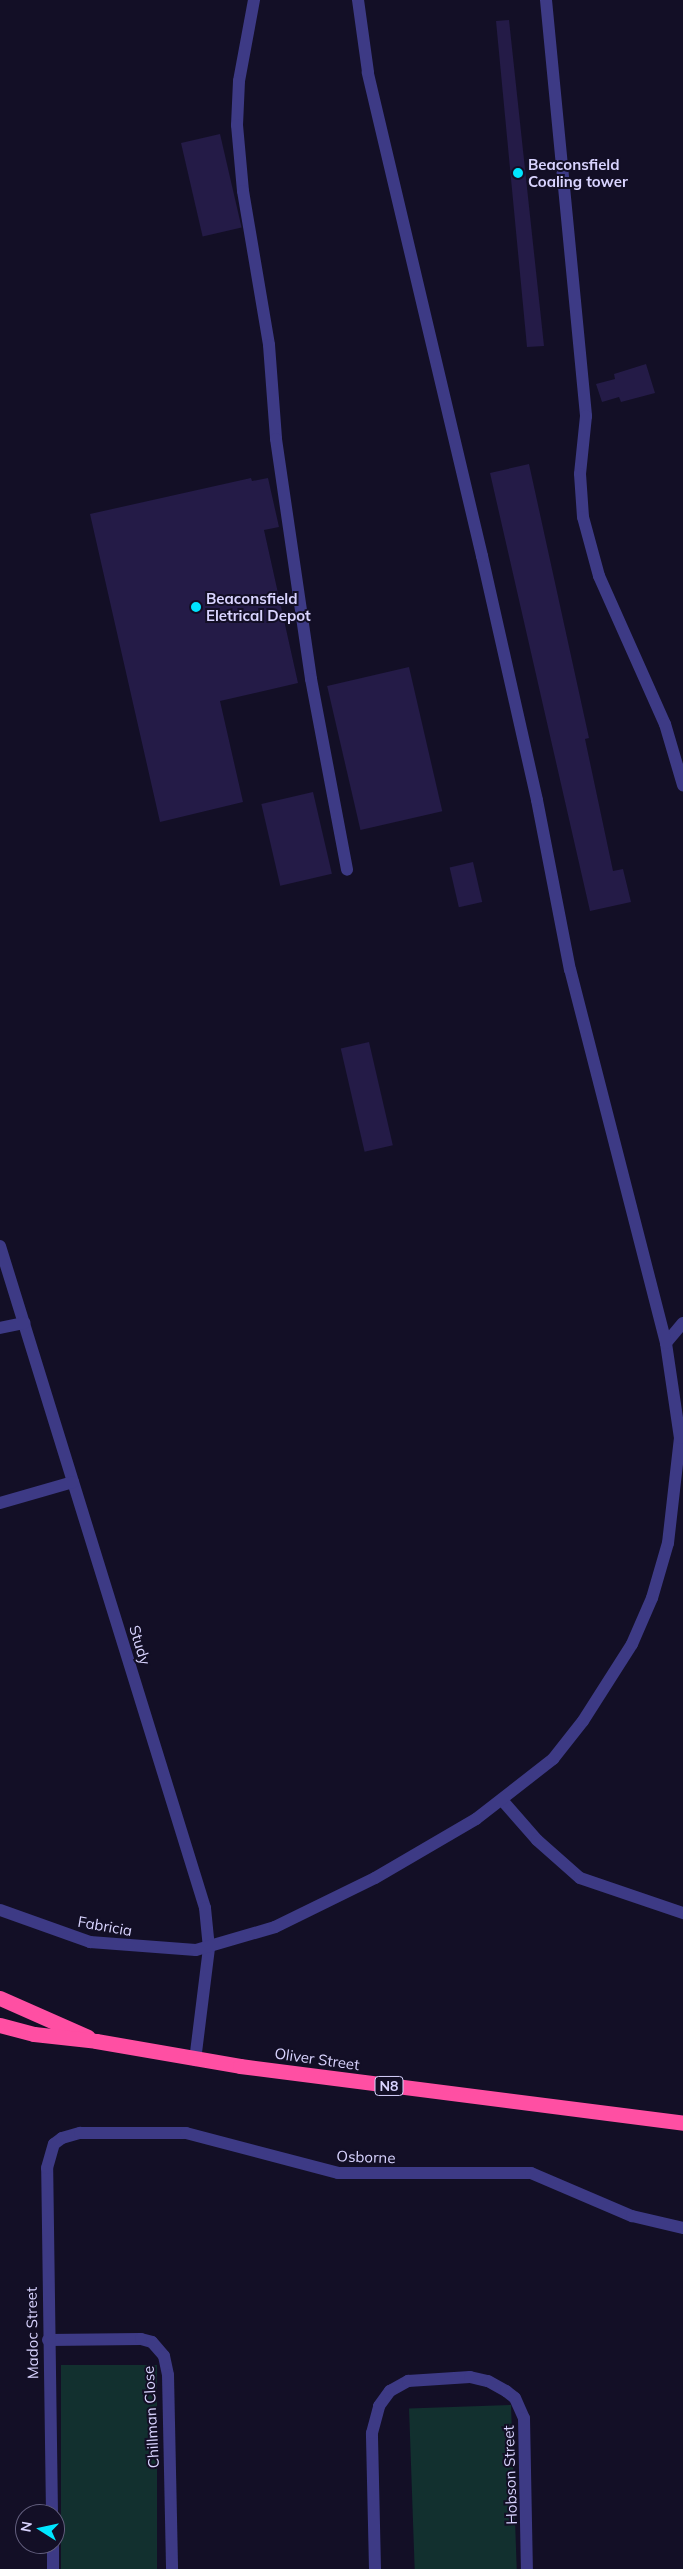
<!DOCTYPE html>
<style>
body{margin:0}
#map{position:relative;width:683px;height:2569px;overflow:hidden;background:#130f26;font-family:Mulish,sans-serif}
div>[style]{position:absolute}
.green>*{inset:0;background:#12302f;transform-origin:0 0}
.building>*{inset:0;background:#241b47;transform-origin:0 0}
.minor>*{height:12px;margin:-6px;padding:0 6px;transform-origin:6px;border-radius:6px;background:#3d3a85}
.highway>*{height:15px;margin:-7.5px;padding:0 7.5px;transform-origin:7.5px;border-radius:7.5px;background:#ff4fa3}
.dots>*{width:14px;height:14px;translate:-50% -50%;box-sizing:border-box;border:2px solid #130f26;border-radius:50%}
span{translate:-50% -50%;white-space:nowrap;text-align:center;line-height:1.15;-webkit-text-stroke:4px #130f26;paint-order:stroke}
.shield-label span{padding:1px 4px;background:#130f26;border:1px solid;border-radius:4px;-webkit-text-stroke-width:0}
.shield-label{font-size:14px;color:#d9d4ff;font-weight:700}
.poi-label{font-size:15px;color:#d9d4ff;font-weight:700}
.left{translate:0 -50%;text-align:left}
.street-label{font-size:15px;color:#d9d4ff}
.north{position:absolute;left:15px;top:2504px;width:50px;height:50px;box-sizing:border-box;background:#130f26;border:1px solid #625e7d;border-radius:50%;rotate:280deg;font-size:14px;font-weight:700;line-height:20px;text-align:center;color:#d9d4ff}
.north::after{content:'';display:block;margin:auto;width:18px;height:22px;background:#00e5ff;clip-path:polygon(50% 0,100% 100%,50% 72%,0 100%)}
</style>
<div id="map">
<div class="green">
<i style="left:61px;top:2365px;width:96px;height:204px"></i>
<i style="left:511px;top:2405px;width:164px;height:102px;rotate:88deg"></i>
</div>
<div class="building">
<i style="clip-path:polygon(509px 20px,544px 346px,527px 347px,496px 21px)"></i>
<i style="left:220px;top:134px;width:96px;height:40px;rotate:77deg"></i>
<i style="clip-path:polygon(646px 364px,655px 393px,621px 402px,619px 397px,602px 402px,596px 384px,615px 379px,614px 374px)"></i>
<i style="clip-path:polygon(529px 464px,589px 738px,585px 739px,613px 871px,623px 869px,631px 902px,590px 911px,490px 473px)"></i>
<i style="clip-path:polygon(251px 478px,252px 481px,268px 478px,279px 527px,264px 530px,298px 683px,220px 701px,243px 802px,160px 822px,90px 514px)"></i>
<i style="left:409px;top:667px;width:148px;height:84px;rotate:77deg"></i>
<i style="left:313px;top:792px;width:84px;height:53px;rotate:77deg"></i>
<i style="left:473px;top:862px;width:41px;height:24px;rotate:77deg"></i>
<i style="left:369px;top:1042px;width:106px;height:29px;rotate:77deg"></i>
</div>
<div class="minor">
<i style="left:254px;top:0;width:82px;rotate:100.5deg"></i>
<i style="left:239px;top:81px;width:44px;rotate:92.6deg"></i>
<i style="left:237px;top:125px;width:66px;rotate:84.8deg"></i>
<i style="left:243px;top:191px;width:156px;rotate:80.4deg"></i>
<i style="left:269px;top:345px;width:94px;rotate:85.7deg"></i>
<i style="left:276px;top:439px;width:243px;rotate:81.7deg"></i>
<i style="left:311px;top:679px;width:194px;rotate:79.3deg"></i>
<i style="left:546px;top:0;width:418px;rotate:84.5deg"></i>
<i style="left:586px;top:416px;width:58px;rotate:95.9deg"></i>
<i style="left:580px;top:474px;width:43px;rotate:86deg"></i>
<i style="left:583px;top:517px;width:61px;rotate:74.8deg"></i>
<i style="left:599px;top:576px;width:162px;rotate:66deg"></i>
<i style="left:665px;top:724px;width:64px;rotate:73.6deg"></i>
<i style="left:0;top:1246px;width:693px;rotate:72.79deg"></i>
<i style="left:205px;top:1908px;width:40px;rotate:84.3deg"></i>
<i style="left:209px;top:1948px;width:113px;rotate:97.1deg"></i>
<i style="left:0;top:1328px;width:25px;rotate:-12deg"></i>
<i style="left:666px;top:1343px;width:26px;rotate:-50deg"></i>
<i style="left:0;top:1503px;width:76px;rotate:-16deg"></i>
<i style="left:502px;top:1800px;width:53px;rotate:48.8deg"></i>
<i style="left:537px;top:1840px;width:57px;rotate:41.5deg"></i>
<i style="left:580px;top:1878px;width:109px;rotate:18.8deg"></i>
<i style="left:0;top:1910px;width:96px;rotate:19.6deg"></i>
<i style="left:90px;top:1942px;width:106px;rotate:4.3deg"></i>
<i style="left:196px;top:1950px;width:82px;rotate:-16.2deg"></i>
<i style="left:275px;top:1927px;width:111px;rotate:-26.1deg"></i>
<i style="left:375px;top:1878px;width:117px;rotate:-30.3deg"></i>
<i style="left:476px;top:1819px;width:98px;rotate:-37.9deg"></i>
<i style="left:553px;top:1759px;width:48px;rotate:-51.7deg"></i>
<i style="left:583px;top:1721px;width:91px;rotate:-57.5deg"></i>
<i style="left:632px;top:1644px;width:50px;rotate:-66.5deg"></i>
<i style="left:652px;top:1598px;width:57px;rotate:-73.8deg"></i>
<i style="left:668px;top:1543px;width:106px;rotate:-83.5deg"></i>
<i style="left:680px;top:1438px;width:96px;rotate:-98.4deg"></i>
<i style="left:666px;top:1343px;width:385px;rotate:-104.4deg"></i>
<i style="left:570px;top:970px;width:173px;rotate:-101deg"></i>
<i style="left:537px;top:800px;width:250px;rotate:-102.7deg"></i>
<i style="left:482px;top:556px;width:497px;rotate:-103.3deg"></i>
<i style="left:368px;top:72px;width:73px;rotate:-97.9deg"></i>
<i style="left:48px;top:2340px;width:93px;rotate:-0.6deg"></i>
<i style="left:141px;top:2339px;width:11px;rotate:15deg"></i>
<i style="left:152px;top:2342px;width:18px;rotate:49deg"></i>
<i style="left:164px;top:2356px;width:19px;rotate:78deg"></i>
<i style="left:168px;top:2375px;width:194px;rotate:88.8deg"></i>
<i style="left:52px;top:2514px;width:346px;rotate:-90.8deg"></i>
<i style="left:47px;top:2168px;width:25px;rotate:-74deg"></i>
<i style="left:54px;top:2144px;width:10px;rotate:-37deg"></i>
<i style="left:62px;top:2138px;width:19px;rotate:-16deg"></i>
<i style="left:80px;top:2133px;width:106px"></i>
<i style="left:186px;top:2133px;width:157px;rotate:14.7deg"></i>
<i style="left:338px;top:2173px;width:193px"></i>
<i style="left:531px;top:2173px;width:110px;rotate:23.1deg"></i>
<i style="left:632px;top:2216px;width:52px;rotate:13.2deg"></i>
<i style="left:53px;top:2544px;width:25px;rotate:90deg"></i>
<i style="left:375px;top:2569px;width:136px;rotate:-91.3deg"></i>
<i style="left:372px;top:2433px;width:28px;rotate:-75deg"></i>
<i style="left:379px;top:2406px;width:19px;rotate:-54deg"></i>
<i style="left:390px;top:2391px;width:21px;rotate:-29deg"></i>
<i style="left:408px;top:2381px;width:62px;rotate:-3.7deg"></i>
<i style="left:470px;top:2377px;width:18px;rotate:13deg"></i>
<i style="left:488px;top:2381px;width:21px;rotate:29deg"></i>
<i style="left:506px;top:2391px;width:11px;rotate:38deg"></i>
<i style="left:515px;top:2398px;width:22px;rotate:66deg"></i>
<i style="left:524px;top:2418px;width:151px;rotate:88.9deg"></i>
</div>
<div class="highway">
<i style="left:0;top:1998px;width:96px;rotate:23.9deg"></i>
<i style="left:0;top:2025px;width:35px;rotate:15deg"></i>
<i style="left:34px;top:2034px;width:62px;rotate:6.4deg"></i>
<i style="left:96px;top:2041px;width:146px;rotate:9.8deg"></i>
<i style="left:240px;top:2066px;width:447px;rotate:7.3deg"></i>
</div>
<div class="dots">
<i style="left:518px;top:173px;background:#00e5ff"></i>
<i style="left:196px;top:607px;background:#00e5ff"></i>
</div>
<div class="shield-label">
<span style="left:389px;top:2086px">N8</span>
</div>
<div class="poi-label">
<span class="left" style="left:528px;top:173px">Beaconsfield<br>Coaling tower</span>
<span class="left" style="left:206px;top:607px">Beaconsfield<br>Eletrical Depot</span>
</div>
<div class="street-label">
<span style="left:140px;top:1645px;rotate:73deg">Study</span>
<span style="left:105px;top:1926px;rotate:10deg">Fabricia</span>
<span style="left:317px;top:2059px;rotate:8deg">Oliver Street</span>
<span style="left:366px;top:2157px;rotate:2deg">Osborne</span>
<span style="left:32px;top:2333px;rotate:-91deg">Madoc Street</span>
<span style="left:151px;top:2417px;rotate:-93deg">Chillman Close</span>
<span style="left:510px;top:2475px;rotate:-92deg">Hobson Street</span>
</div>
<div class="north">N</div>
</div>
